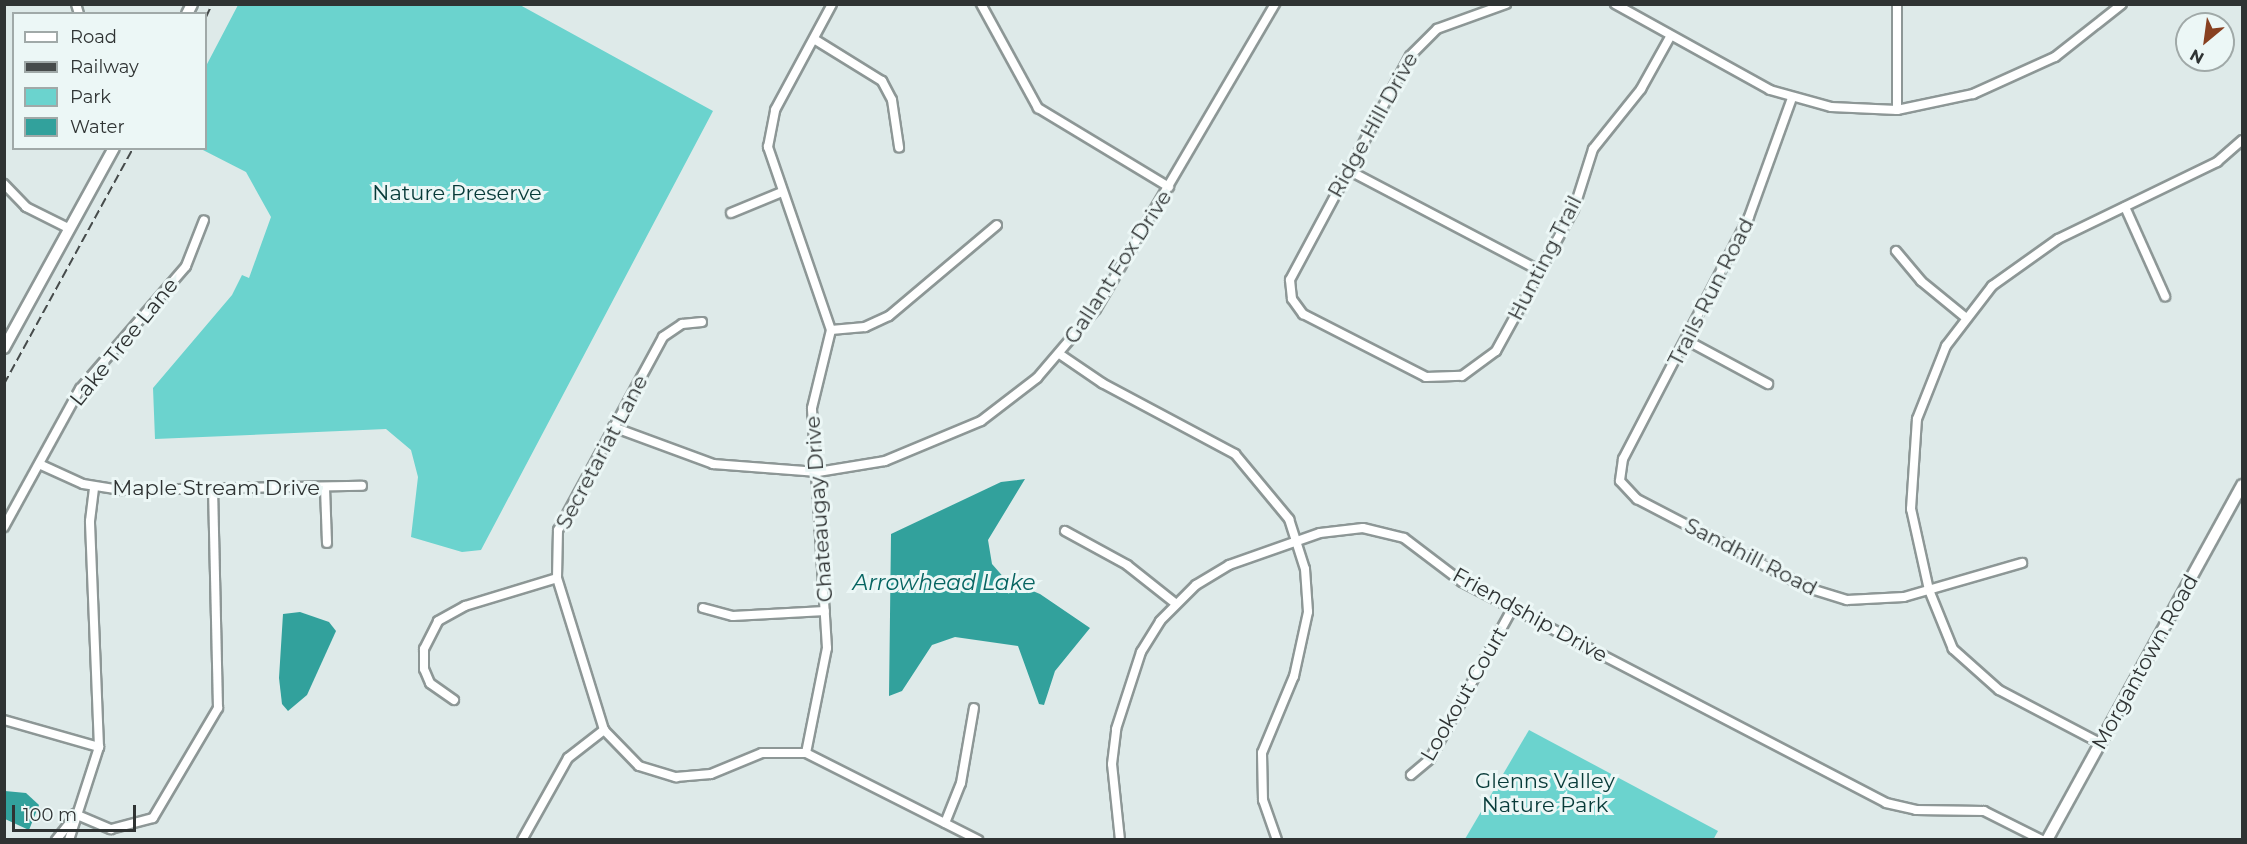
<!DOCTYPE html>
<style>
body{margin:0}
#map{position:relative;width:2247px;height:844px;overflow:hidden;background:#deeae9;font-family:Montserrat,sans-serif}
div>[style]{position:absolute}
.green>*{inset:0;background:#6bd3ce}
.water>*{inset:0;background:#32a19c}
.roads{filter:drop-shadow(2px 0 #8d9796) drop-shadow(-2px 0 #8d9796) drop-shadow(0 2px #8d9796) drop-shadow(0 -2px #8d9796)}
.street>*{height:8px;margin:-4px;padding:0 4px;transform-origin:4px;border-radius:4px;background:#fff}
.secondary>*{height:10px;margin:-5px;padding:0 5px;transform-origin:5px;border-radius:5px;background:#fff}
.rail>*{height:2px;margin-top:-1px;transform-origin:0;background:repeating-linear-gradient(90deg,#464b4b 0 9px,transparent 0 13.5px)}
span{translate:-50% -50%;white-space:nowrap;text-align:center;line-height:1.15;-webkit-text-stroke:6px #ecf7f6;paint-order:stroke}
.street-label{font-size:21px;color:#2f3333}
.park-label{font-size:21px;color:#083b39}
.water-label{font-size:22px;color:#066461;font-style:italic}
.frame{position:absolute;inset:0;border:6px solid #2f3333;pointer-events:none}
.legend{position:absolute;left:12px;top:12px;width:195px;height:138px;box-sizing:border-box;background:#ecf7f6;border:2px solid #a0a9a8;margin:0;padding:8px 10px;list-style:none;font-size:18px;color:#2f3333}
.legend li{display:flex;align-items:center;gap:12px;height:30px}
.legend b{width:30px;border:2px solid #a0a9a8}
.north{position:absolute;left:2175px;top:12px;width:60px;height:60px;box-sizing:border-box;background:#ecf7f6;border:2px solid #a0a9a8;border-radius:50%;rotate:209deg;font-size:16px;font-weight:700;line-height:24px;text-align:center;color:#2f3333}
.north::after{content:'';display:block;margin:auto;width:21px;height:27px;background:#884020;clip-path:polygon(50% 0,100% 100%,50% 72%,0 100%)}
.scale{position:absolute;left:12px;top:805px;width:124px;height:27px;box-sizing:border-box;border:3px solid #2f3333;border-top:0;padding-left:8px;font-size:18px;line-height:21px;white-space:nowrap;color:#2f3333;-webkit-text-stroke:4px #ecf7f6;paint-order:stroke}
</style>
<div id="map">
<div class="green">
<i style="clip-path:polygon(238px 5px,520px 5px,713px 111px,481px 550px,462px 552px,411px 537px,418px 477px,411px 450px,386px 429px,155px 439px,153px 388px,232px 295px,242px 275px,249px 278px,271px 217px,246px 172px,201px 149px,206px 148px,206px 66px)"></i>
<i style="clip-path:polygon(1529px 730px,1718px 831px,1713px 840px,1465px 839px)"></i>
</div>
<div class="water">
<i style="clip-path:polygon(1025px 479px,988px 540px,992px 564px,1006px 580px,1040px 594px,1090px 628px,1055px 671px,1044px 705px,1039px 704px,1018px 646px,955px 637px,932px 645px,902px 691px,889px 696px,891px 534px,1001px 482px)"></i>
<i style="clip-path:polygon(300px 612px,329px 622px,336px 631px,307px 695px,288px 711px,282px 704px,279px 678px,283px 614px)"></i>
<i style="clip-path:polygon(5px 791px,26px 793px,39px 805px,29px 830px,5px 819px)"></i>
</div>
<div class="roads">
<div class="street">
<i style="left:76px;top:4px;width:10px;rotate:73deg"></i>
<i style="left:981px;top:4px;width:119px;rotate:61.3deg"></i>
<i style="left:1038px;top:108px;width:153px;rotate:31.1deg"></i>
<i style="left:1506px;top:4px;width:73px;rotate:160.1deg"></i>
<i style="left:1437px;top:29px;width:38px;rotate:135deg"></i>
<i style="left:1410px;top:56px;width:254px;rotate:118.2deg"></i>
<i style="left:1290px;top:280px;width:19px;rotate:84deg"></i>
<i style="left:1292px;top:299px;width:19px;rotate:54deg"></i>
<i style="left:1303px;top:314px;width:138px;rotate:27.1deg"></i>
<i style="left:1426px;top:377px;width:36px;rotate:-2deg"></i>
<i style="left:1462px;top:376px;width:42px;rotate:-36.3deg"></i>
<i style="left:1496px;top:351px;width:162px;rotate:-61.2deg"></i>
<i style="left:1574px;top:209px;width:63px;rotate:-72.4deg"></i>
<i style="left:1593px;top:149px;width:77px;rotate:-51.3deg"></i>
<i style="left:1641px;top:89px;width:60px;rotate:-60.9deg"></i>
<i style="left:1615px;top:4px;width:177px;rotate:29deg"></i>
<i style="left:1770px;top:90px;width:63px;rotate:15.6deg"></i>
<i style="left:1831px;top:107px;width:66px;rotate:2.6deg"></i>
<i style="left:1897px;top:110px;width:78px;rotate:-11.9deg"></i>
<i style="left:1973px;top:94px;width:90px;rotate:-24.3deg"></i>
<i style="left:2055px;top:57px;width:85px;rotate:-38.3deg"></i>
<i style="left:1897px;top:4px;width:106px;rotate:90deg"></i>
<i style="left:814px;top:39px;width:80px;rotate:31.7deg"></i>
<i style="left:882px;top:81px;width:21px;rotate:62deg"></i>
<i style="left:892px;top:100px;width:48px;rotate:81.5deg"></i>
<i style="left:1792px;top:98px;width:127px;rotate:109.9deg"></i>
<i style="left:1749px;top:217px;width:273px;rotate:117.5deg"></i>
<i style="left:1623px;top:459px;width:22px;rotate:98deg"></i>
<i style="left:1620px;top:481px;width:25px;rotate:47deg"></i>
<i style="left:1637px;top:499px;width:193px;rotate:27.5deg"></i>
<i style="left:1808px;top:588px;width:41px;rotate:17.1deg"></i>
<i style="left:1847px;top:600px;width:57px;rotate:-3deg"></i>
<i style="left:1904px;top:597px;width:123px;rotate:-16.1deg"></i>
<i style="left:1348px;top:170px;width:217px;rotate:27.7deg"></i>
<i style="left:4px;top:184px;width:32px;rotate:46deg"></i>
<i style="left:26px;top:207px;width:49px;rotate:26.6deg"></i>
<i style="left:2125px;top:207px;width:98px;rotate:65.8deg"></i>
<i style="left:731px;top:213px;width:55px;rotate:-22.4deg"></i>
<i style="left:1896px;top:251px;width:39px;rotate:50deg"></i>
<i style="left:1921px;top:281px;width:57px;rotate:39.3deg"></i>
<i style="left:702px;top:322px;width:20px;rotate:174deg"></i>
<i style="left:682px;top:324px;width:23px;rotate:146deg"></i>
<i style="left:663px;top:337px;width:220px;rotate:118.5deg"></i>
<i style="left:558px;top:530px;width:48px;rotate:91.2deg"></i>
<i style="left:557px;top:578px;width:159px;rotate:72.8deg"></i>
<i style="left:604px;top:730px;width:50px;rotate:45.8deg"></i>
<i style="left:639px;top:766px;width:39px;rotate:17deg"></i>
<i style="left:676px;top:777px;width:35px;rotate:-5deg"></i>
<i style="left:711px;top:774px;width:55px;rotate:-22.4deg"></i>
<i style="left:762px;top:753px;width:44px"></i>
<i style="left:806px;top:753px;width:193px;rotate:26.8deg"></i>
<i style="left:831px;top:330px;width:34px;rotate:-5deg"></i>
<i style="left:865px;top:327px;width:26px;rotate:-25deg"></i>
<i style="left:889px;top:316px;width:141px;rotate:-40.1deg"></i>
<i style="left:1688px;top:341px;width:91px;rotate:28.3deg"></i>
<i style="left:1061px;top:355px;width:50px;rotate:34.3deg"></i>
<i style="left:1102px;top:383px;width:151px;rotate:28.1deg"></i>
<i style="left:1235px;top:454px;width:85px;rotate:50.3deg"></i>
<i style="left:1289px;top:519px;width:52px;rotate:72.3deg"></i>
<i style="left:1305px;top:569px;width:43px;rotate:86deg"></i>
<i style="left:1308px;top:612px;width:66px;rotate:102.3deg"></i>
<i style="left:1294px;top:676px;width:83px;rotate:112.6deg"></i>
<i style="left:1262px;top:753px;width:47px;rotate:88.8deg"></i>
<i style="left:1263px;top:800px;width:42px;rotate:70.7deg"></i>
<i style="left:613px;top:427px;width:107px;rotate:20.3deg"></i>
<i style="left:713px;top:464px;width:105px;rotate:4.4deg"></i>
<i style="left:818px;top:472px;width:68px;rotate:-9.3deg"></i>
<i style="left:885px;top:461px;width:104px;rotate:-22.6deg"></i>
<i style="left:981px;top:421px;width:71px;rotate:-37.5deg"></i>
<i style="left:1037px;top:378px;width:91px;rotate:-49.5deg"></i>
<i style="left:1096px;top:309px;width:354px;rotate:-59.6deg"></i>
<i style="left:39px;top:464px;width:48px;rotate:24.4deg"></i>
<i style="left:83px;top:484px;width:39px;rotate:9deg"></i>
<i style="left:122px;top:490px;width:240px;rotate:-1deg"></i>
<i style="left:325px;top:488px;width:55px;rotate:87.9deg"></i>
<i style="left:4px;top:527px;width:158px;rotate:-61.2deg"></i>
<i style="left:80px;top:389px;width:162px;rotate:-49.2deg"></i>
<i style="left:186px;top:266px;width:49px;rotate:-68.6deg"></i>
<i style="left:1065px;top:531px;width:71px;rotate:28.7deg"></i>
<i style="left:1127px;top:565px;width:61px;rotate:38.4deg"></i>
<i style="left:703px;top:608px;width:31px;rotate:15deg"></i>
<i style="left:733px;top:616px;width:92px;rotate:-3.1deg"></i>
<i style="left:454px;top:700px;width:29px;rotate:-145deg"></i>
<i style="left:430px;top:683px;width:15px;rotate:-113deg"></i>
<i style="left:424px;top:669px;width:20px;rotate:-90deg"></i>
<i style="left:424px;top:649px;width:31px;rotate:-63deg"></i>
<i style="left:438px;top:621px;width:31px;rotate:-29deg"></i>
<i style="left:465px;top:606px;width:96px;rotate:-16.9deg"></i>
<i style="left:4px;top:720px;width:99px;rotate:15.9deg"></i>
<i style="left:2100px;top:743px;width:114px;rotate:-152.3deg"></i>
<i style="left:1999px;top:690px;width:62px;rotate:-138.3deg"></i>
<i style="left:1953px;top:649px;width:64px;rotate:-112.1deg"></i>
<i style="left:1929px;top:590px;width:83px;rotate:-102.5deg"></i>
<i style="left:1911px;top:509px;width:90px;rotate:-86.2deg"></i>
<i style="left:1917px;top:419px;width:79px;rotate:-68.3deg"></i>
<i style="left:1946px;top:346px;width:76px;rotate:-52.5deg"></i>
<i style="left:1992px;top:286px;width:81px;rotate:-35.5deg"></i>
<i style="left:2058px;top:239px;width:177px;rotate:-25.8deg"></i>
<i style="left:2217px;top:162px;width:33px;rotate:-41deg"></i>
<i style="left:806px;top:753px;width:107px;rotate:-78.7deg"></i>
<i style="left:827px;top:648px;width:240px;rotate:-93.6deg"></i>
<i style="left:812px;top:408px;width:80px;rotate:-76.3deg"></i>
<i style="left:831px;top:330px;width:194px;rotate:-109deg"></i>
<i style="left:768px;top:147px;width:38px;rotate:-79deg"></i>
<i style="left:775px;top:110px;width:120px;rotate:-61.7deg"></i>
<i style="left:1411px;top:775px;width:25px;rotate:-40deg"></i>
<i style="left:1430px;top:759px;width:171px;rotate:-61.3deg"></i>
<i style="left:75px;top:814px;width:39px;rotate:23deg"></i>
<i style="left:111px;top:829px;width:43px;rotate:-14.7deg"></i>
<i style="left:153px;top:818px;width:128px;rotate:-59.4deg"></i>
<i style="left:218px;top:708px;width:216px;rotate:-91.3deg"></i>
<i style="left:945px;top:823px;width:43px;rotate:-68.2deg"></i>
<i style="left:961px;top:783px;width:76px;rotate:-80.2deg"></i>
<i style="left:56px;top:840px;width:26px;rotate:-51deg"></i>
<i style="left:69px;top:840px;width:98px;rotate:-72.1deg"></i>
<i style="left:99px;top:747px;width:226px;rotate:-92.3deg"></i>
<i style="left:90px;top:521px;width:34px;rotate:-83deg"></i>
<i style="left:522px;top:840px;width:94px;rotate:-60.7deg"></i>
<i style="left:568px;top:758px;width:46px;rotate:-37.9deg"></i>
<i style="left:1120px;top:840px;width:76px;rotate:-96deg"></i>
<i style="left:1112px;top:764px;width:35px;rotate:-83deg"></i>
<i style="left:1116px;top:729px;width:81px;rotate:-72deg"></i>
<i style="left:1141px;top:652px;width:36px;rotate:-58deg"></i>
<i style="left:1160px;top:621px;width:51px;rotate:-45deg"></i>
<i style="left:1196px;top:585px;width:39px;rotate:-31deg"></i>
<i style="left:1229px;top:565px;width:96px;rotate:-19.4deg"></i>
<i style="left:1320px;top:533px;width:43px;rotate:-6.6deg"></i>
<i style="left:1363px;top:528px;width:42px;rotate:13.7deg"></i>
<i style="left:1404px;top:538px;width:73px;rotate:37.2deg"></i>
<i style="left:1462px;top:582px;width:478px;rotate:27.5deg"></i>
<i style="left:1886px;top:803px;width:31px;rotate:13deg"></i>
<i style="left:1916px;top:810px;width:68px;rotate:0.8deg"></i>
<i style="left:1984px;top:811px;width:65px;rotate:26.6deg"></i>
</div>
<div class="secondary">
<i style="left:187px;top:14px;width:11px;rotate:-63deg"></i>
<i style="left:4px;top:348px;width:228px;rotate:-61.2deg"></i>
<i style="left:2047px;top:840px;width:405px;rotate:-61.2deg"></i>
</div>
</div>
<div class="rail">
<i style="left:206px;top:17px;width:14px;rotate:-65deg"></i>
<i style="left:4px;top:384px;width:269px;rotate:-61.3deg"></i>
</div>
<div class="street-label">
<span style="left:1373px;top:125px;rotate:-61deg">Ridge Hill Drive</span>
<span style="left:1545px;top:258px;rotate:-63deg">Hunting Trail</span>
<span style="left:1118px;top:267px;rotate:-57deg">Gallant Fox Drive</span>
<span style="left:1711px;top:292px;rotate:-63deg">Trails Run Road</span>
<span style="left:124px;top:342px;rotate:-51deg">Lake Tree Lane</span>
<span style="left:602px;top:452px;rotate:-62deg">Secretariat Lane</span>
<span style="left:216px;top:488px">Maple Stream Drive</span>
<span style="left:819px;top:509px;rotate:-94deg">Chateaugay Drive</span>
<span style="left:1751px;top:557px;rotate:27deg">Sandhill Road</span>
<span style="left:1530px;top:615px;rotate:29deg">Friendship Drive</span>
<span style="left:2145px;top:662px;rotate:-61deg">Morgantown Road</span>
<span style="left:1464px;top:694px;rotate:-60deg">Lookout Court</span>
</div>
<div class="park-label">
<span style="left:457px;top:193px">Nature Preserve</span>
<span style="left:1545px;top:793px">Glenns Valley<br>Nature Park</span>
</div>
<div class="water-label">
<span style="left:944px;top:583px">Arrowhead Lake</span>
</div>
<div class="frame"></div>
<ul class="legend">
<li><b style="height:8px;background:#fff"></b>Road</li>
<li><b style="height:8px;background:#464b4b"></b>Railway</li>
<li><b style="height:16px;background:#6bd3ce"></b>Park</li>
<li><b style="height:16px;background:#32a19c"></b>Water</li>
</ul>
<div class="north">N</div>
<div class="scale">100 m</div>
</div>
